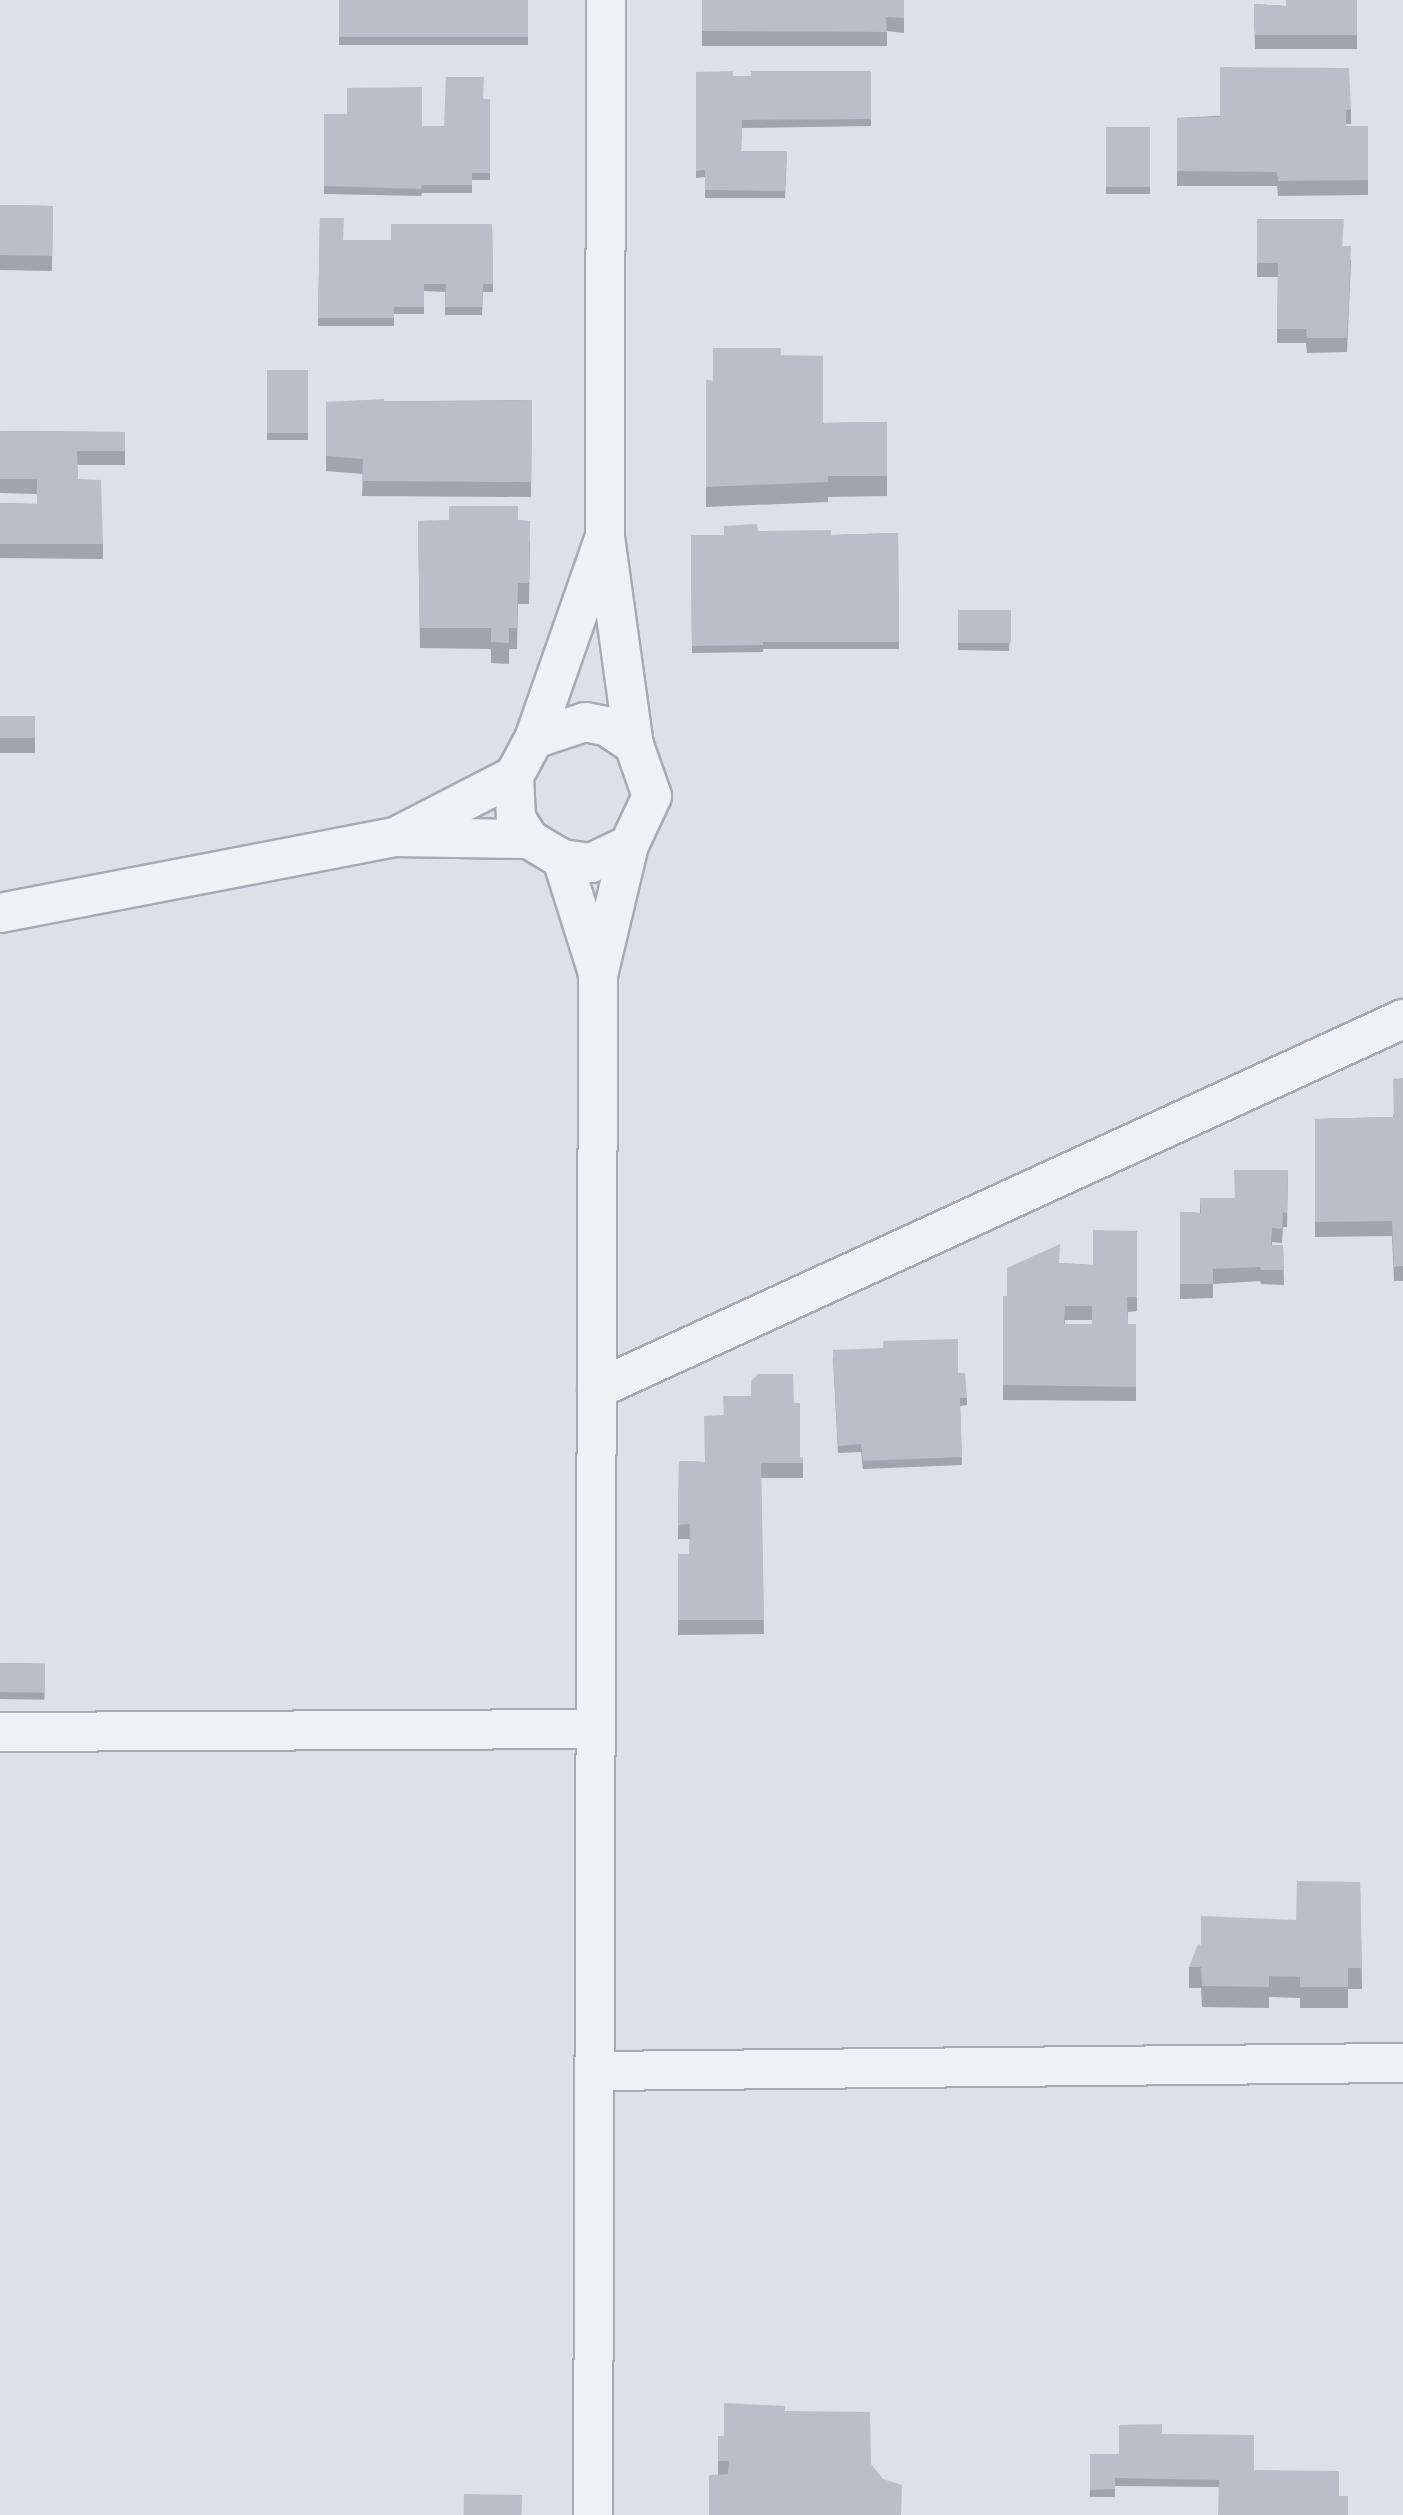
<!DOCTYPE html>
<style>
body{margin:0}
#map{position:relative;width:1403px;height:2515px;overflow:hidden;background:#dedfe7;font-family:"Sofia Sans Condensed",sans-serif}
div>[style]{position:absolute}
.roads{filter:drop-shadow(2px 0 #a7a9b4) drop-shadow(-2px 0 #a7a9b4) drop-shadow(0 2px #a7a9b4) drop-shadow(0 -2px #a7a9b4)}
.minor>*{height:38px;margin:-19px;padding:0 19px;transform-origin:19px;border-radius:19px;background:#f0f1f5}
.wall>*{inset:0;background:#a1a3ad;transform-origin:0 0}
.building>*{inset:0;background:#bbbdc9;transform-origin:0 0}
span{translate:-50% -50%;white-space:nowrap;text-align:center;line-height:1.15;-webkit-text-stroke:7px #edeef4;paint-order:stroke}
</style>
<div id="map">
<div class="roads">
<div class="minor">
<i style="left:606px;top:0;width:537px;rotate:90.11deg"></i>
<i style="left:605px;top:537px;width:210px;rotate:82.1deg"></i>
<i style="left:585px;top:722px;width:21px;rotate:11deg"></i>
<i style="left:606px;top:726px;width:34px;rotate:34deg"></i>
<i style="left:634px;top:745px;width:54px;rotate:70.6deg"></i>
<i style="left:652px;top:796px;width:54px;rotate:115.1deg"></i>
<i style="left:629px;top:845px;width:42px;rotate:154.7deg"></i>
<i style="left:591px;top:863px;width:29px;rotate:-172deg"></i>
<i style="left:562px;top:859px;width:39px;rotate:-149deg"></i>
<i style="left:529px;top:839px;width:25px;rotate:-122deg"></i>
<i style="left:516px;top:818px;width:42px;rotate:-92.7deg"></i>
<i style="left:514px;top:776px;width:42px;rotate:-61.6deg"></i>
<i style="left:534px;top:739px;width:54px;rotate:-18.4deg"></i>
<i style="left:534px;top:739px;width:209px;rotate:-70.7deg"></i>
<i style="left:401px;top:834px;width:127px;rotate:-27.2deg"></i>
<i style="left:562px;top:859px;width:120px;rotate:72.5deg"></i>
<i style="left:0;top:913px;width:402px;rotate:-10.9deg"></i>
<i style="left:395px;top:837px;width:134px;rotate:0.9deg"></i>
<i style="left:597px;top:1389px;width:887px;rotate:-24.66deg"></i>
<i style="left:0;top:1732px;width:595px;rotate:-0.29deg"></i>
<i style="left:594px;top:2071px;width:809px;rotate:-0.57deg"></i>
<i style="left:593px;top:2515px;width:1540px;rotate:-89.81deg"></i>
<i style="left:598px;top:975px;width:134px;rotate:-76.6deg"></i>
</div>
</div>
<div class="wall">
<i style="left:339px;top:0;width:189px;height:45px"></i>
<i style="clip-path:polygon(702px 0,904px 0,904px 33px,887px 31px,887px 46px,702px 46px)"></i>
<i style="clip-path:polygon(1357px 0,1357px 49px,1255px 49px,1254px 4px,1286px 6px)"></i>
<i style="clip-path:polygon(871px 71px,871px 126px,742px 128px,741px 151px,787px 151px,785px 198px,705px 198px,705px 177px,696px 178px,696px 72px,733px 76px,751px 76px)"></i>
<i style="clip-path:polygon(483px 99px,490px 99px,490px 180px,472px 180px,472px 193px,422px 193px,421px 196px,324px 194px,324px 114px,347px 114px,422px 126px,444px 126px)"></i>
<i style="clip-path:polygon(1351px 109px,1351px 124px,1346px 124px,1346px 126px,1368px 126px,1368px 195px,1278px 196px,1277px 186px,1177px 186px,1177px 118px)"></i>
<i style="left:1106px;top:127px;width:44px;height:67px"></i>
<i style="left:0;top:205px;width:53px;height:65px;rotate:1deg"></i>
<i style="clip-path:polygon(320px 218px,343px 240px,391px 240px,492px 224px,493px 292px,483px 292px,482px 315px,445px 315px,445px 292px,424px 291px,424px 314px,394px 314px,394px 326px,318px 326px)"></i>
<i style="clip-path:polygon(1257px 219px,1343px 246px,1351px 261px,1347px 352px,1307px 353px,1306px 343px,1277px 343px,1278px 277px,1257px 277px)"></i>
<i style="clip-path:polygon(781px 355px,823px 423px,887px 422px,887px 496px,828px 497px,828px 502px,706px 507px,706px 380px,713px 381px)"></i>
<i style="left:267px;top:370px;width:41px;height:70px"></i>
<i style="clip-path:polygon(532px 400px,531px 497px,362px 496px,363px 474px,326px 471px,326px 402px)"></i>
<i style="clip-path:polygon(0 431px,125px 432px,125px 465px,77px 465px,78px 479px,103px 544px,103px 559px,0 558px,0 503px,37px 504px,37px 494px,0 493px)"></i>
<i style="clip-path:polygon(518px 520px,530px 542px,529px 604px,518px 604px,517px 649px,509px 649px,509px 664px,491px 663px,491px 649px,420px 648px,418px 521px)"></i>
<i style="clip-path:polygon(758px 531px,831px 535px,898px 533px,899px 649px,763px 649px,763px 652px,692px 653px,691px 535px,724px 535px)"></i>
<i style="clip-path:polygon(958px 610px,1011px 618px,1009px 651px,958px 650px)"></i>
<i style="left:0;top:716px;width:35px;height:37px"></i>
<i style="clip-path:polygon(1403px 1078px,1403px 1281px,1394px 1281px,1392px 1236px,1315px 1237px,1315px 1119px,1393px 1117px)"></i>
<i style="clip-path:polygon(1288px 1170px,1287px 1227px,1283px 1227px,1282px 1243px,1272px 1242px,1272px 1245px,1283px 1245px,1284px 1285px,1261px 1284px,1260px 1281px,1213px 1284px,1213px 1298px,1180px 1299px,1180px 1212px,1200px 1213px,1200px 1198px,1234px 1198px)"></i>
<i style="clip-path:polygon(evenodd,1137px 1231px,1137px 1311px,1128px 1312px,1128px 1324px,1136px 1324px,1136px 1401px,1003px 1400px,1003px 1296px,1007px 1296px,1060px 1263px,1093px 1265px,1137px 1231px,1065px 1320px,1092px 1320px,1092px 1324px,1065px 1324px,1065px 1320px)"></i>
<i style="clip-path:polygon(883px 1341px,958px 1373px,967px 1398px,967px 1405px,960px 1406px,962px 1465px,863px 1469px,861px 1452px,838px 1453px,833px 1358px,883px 1348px)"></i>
<i style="clip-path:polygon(794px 1403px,800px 1458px,803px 1457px,803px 1478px,761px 1478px,764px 1634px,678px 1635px,678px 1554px,689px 1554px,690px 1539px,678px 1539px,679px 1461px,705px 1462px,723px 1415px)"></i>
<i style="left:0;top:1663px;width:45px;height:36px;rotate:1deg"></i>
<i style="clip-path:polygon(1360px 1882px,1362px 1989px,1348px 1989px,1348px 2008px,1300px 2008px,1300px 1998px,1269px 1997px,1269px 2008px,1202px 2007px,1201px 1988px,1189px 1988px,1189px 1967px,1201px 1945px,1296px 1920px)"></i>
<i style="clip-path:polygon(785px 2406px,709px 2515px,718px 2475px,718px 2436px,724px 2436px)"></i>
<i style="clip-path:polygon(1162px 2434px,1254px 2470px,1339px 2496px,1219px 2487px,1115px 2486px,1115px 2497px,1090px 2497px,1090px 2454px,1119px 2454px)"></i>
</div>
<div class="building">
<i style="left:339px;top:0;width:189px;height:37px"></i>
<i style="clip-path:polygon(702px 0,904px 0,904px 18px,886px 17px,887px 32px,702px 31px)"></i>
<i style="clip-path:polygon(1286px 0,1357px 0,1357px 35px,1255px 35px,1254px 4px,1286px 6px)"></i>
<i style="clip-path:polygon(1220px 67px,1349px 68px,1351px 109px,1346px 110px,1346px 126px,1368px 126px,1368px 180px,1278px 181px,1277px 172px,1177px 171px,1177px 118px,1220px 117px)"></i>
<i style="clip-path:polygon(733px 71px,733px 76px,751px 76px,751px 71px,871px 71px,871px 119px,742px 120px,741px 151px,787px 151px,785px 191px,705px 190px,705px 170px,696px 171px,696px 72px)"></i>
<i style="clip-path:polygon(446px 77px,484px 77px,483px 99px,490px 99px,490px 173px,472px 173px,472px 185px,422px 185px,421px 189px,324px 186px,324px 114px,347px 114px,347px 88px,422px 87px,422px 126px,444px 126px)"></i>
<i style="left:1106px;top:127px;width:44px;height:60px"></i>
<i style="left:0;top:205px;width:53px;height:50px;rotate:1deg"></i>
<i style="clip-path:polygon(320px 218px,344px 218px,343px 240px,391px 240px,391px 224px,492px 224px,493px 284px,483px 284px,482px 307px,445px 307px,446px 284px,424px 284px,424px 307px,394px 307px,394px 318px,318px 318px)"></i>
<i style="clip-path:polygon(1257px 219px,1344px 219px,1342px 246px,1351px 246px,1347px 338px,1307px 338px,1306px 329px,1277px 329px,1278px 263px,1257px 263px)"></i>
<i style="clip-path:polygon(713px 348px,781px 348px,781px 355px,823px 356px,823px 423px,887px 422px,887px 476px,828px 476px,828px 482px,706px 487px,706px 380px,713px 381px)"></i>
<i style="left:267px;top:370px;width:41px;height:63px"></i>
<i style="clip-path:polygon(384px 399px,384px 402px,532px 400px,531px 482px,362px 481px,363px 459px,326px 456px,326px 402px)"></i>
<i style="clip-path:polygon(0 431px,125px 432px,125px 451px,77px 451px,78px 479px,101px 480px,103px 544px,0 544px,0 503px,37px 504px,37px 479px,0 479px)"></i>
<i style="clip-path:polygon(449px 506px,518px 506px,518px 520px,530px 521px,529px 583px,518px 583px,517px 628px,509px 628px,509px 643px,491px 642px,491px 628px,420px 628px,418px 521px,449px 520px)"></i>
<i style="clip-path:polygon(757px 524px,758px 531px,831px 530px,831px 535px,898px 533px,899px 642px,763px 642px,763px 645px,692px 646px,691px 535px,724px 535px,724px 526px)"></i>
<i style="left:958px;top:610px;width:53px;height:33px"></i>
<i style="left:0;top:716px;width:35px;height:22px"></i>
<i style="clip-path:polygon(1403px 1078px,1403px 1266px,1394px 1267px,1392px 1221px,1315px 1222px,1315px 1119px,1394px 1117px,1393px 1079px)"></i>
<i style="clip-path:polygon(1234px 1170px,1288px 1170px,1287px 1213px,1283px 1212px,1282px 1229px,1272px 1228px,1271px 1245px,1283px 1245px,1284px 1270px,1261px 1270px,1260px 1267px,1213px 1269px,1213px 1284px,1180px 1284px,1180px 1212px,1201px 1213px,1200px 1198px,1235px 1198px)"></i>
<i style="clip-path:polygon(evenodd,1093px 1230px,1137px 1231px,1137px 1297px,1127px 1297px,1128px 1324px,1136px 1324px,1136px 1387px,1003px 1385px,1003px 1296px,1007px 1296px,1007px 1268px,1060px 1244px,1059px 1263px,1093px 1265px,1093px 1230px,1065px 1306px,1092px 1306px,1092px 1324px,1064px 1324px,1065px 1306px)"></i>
<i style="clip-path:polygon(958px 1339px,958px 1373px,965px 1373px,967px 1398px,960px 1398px,962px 1457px,863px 1461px,861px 1444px,838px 1446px,833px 1350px,883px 1348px,883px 1341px)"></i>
<i style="clip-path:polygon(758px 1374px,793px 1374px,794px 1403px,800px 1403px,800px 1458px,803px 1457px,803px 1463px,761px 1463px,764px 1620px,678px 1620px,678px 1554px,689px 1554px,690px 1524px,678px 1525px,679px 1461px,705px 1462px,704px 1416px,724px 1415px,723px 1396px,751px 1396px,751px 1381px)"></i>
<i style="left:0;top:1663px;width:45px;height:29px;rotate:1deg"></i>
<i style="clip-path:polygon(1297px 1881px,1360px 1882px,1362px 1968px,1348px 1968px,1348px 1987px,1300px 1987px,1300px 1977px,1269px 1976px,1269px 1987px,1202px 1986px,1201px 1967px,1189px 1967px,1198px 1944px,1201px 1945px,1201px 1916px,1296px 1920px)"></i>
<i style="clip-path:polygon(724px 2403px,785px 2406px,785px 2411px,870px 2412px,871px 2464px,883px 2479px,902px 2485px,901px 2515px,709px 2515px,709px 2475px,728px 2474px,729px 2461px,718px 2461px,718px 2436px,724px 2436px)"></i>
<i style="clip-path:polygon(1162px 2424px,1162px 2434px,1254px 2435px,1254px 2470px,1339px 2471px,1339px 2496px,1348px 2496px,1348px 2515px,1218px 2515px,1219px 2480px,1115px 2478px,1115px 2489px,1090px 2490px,1090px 2454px,1119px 2454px,1119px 2425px)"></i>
<i style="left:464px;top:2494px;width:58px;height:21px;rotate:1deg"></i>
</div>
</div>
